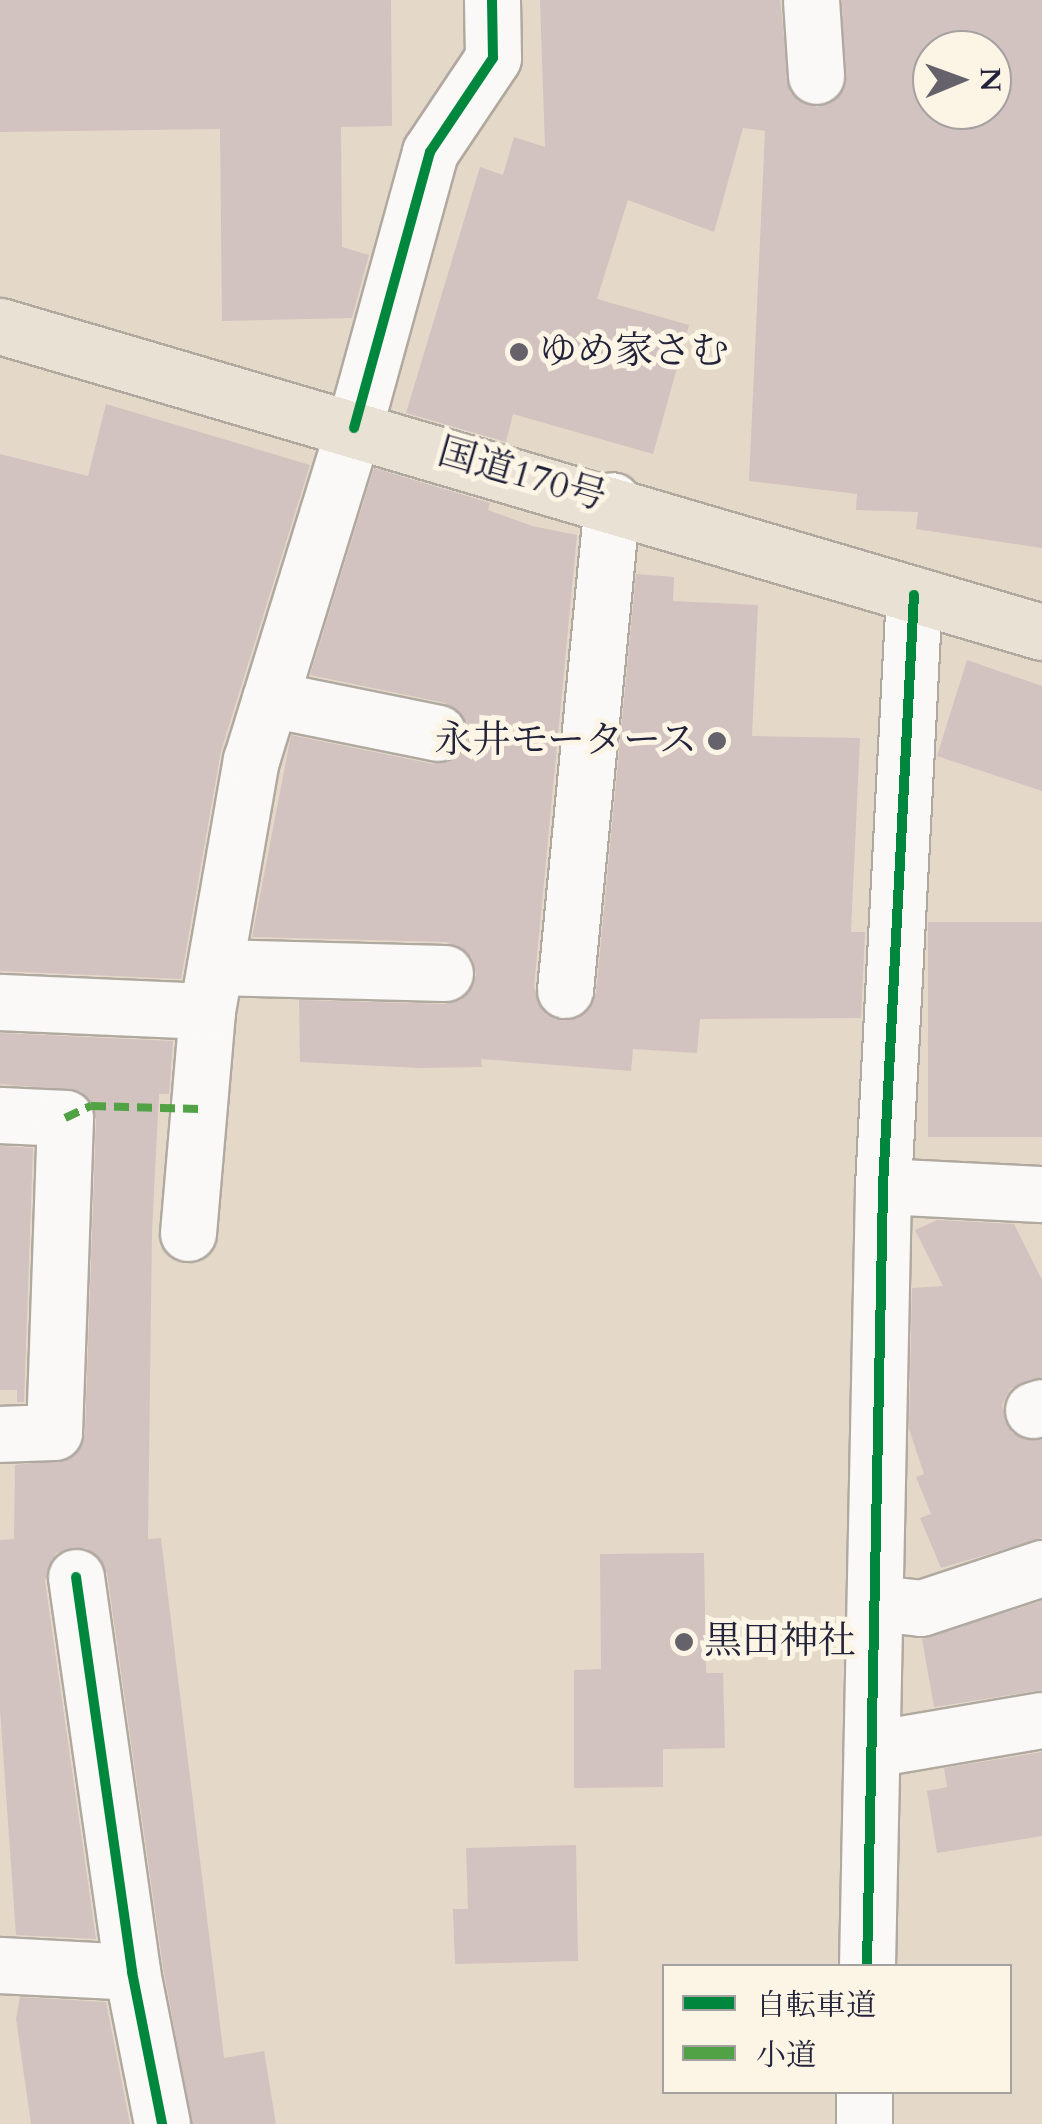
<!DOCTYPE html>
<meta charset="utf-8">
<style>
body{margin:0}
#map{position:relative;width:1042px;height:2124px;overflow:hidden;background:#e4d9c8;font-family:Cardo,"Noto Serif JP",serif}
div>[style]{position:absolute}
.building>*{inset:0;background:#d2c2c0;transform-origin:0 0}
.roads{filter:drop-shadow(2px 0 #b0a9a0) drop-shadow(-2px 0 #b0a9a0) drop-shadow(0 2px #b0a9a0) drop-shadow(0 -2px #b0a9a0)}
.minor>*{height:55px;margin:-27.5px;padding:0 27.5px;transform-origin:27.5px;border-radius:27.5px;background:#fbf9f7}
.highway>*{height:55px;margin:-27.5px;padding:0 27.5px;transform-origin:27.5px;border-radius:27.5px;background:#e8e1d4}
.quiet>*{height:8px;margin-top:-4px;transform-origin:0;background:repeating-linear-gradient(90deg,#50a245 0 15px,transparent 0 23px)}
.cycleway>*{height:10px;margin:-5px;padding:0 5px;transform-origin:5px;border-radius:5px;background:#00873e}
.dots>*{width:28px;height:28px;translate:-50% -50%;box-sizing:border-box;border:5px solid #fcf5e5;border-radius:50%}
span{translate:-50% -50%;white-space:nowrap;text-align:center;line-height:1.15;-webkit-text-stroke:10px #fcf5e5;paint-order:stroke}
.poi-label{font-size:38px;color:#22223b}
.left{translate:0 -50%;text-align:left}
.right{translate:-100% -50%;text-align:right}
.street-label{font-size:38px;color:#22223b}
.legend{position:absolute;left:662px;top:1964px;width:350px;height:130px;box-sizing:border-box;background:#fcf5e5;border:2px solid #a5a1a1;margin:0;padding:12px 18px;list-style:none;font-size:30px;color:#22223b}
.legend li{display:flex;align-items:center;gap:20px;height:50px}
.legend b{width:50px;border:2px solid #a5a1a1}
.north{position:absolute;left:912px;top:30px;width:100px;height:100px;box-sizing:border-box;background:#fcf5e5;border:2px solid #a5a1a1;border-radius:50%;rotate:89deg;font-size:28px;font-weight:700;line-height:40px;text-align:center;color:#22223b}
.north::after{content:'';display:block;margin:auto;width:35px;height:45px;background:#66626c;clip-path:polygon(50% 0,100% 100%,50% 72%,0 100%)}
</style>
<div id="map">
<div class="building">
<i style="clip-path:polygon(0 0,391px 0,392px 126px,341px 127px,342px 247px,369px 255px,352px 318px,222px 321px,220px 129px,0 132px)"></i>
<i style="clip-path:polygon(evenodd,540px 0,780px 0,790px 92px,817px 107px,844px 89px,842px 0,1042px 0,1042px 548px,916px 529px,918px 512px,856px 510px,857px 494px,749px 481px,765px 131px,743px 128px,714px 232px,628px 200px,597px 299px,689px 325px,653px 454px,513px 414px,506px 442px,406px 413px,480px 167px,503px 175px,514px 137px,545px 147px,540px 0,932px 50px,992px 50px,992px 110px,932px 110px,932px 50px)"></i>
<i style="clip-path:polygon(106px 404px,310px 465px,221px 751px,181px 979px,0 971px,0 454px,88px 476px)"></i>
<i style="clip-path:polygon(374px 468px,490px 503px,488px 510px,532px 526px,577px 535px,534px 987px,546px 1015px,577px 1019px,596px 993px,636px 574px,674px 577px,673px 601px,758px 605px,752px 736px,860px 738px,851px 932px,865px 932px,861px 1018px,700px 1019px,697px 1053px,633px 1049px,631px 1071px,481px 1059px,482px 1067px,420px 1068px,300px 1062px,299px 1000px,445px 1004px,461px 1000px,476px 975px,472px 957px,446px 942px,252px 937px,291px 735px,433px 764px,461px 754px,468px 740px,467px 722px,445px 703px,310px 675px)"></i>
<i style="clip-path:polygon(967px 660px,1042px 686px,1042px 791px,937px 756px)"></i>
<i style="left:1042px;top:922px;width:215px;height:114px;rotate:90deg"></i>
<i style="clip-path:polygon(0 1033px,173px 1041px,169px 1094px,159px 1094px,152px 1231px,148px 1539px,161px 1538px,224px 2058px,264px 2051px,276px 2124px,192px 2124px,163px 1967px,107px 1573px,87px 1548px,56px 1553px,45px 1581px,96px 1939px,16px 1935px,0 1709px,0 1540px,14px 1539px,15px 1465px,69px 1459px,85px 1434px,96px 1119px,81px 1091px,0 1084px)"></i>
<i style="clip-path:polygon(0 1146px,33px 1148px,24px 1402px,17px 1402px,17px 1390px,0 1390px)"></i>
<i style="clip-path:polygon(937px 1220px,1014px 1224px,1042px 1280px,1042px 1377px,1010px 1389px,1002px 1405px,1012px 1433px,1042px 1440px,1042px 1538px,941px 1568px,920px 1518px,931px 1514px,916px 1477px,924px 1474px,909px 1429px,912px 1288px,943px 1286px,915px 1230px)"></i>
<i style="clip-path:polygon(704px 1553px,706px 1673px,723px 1673px,725px 1748px,663px 1749px,663px 1787px,574px 1788px,574px 1670px,601px 1669px,600px 1554px)"></i>
<i style="clip-path:polygon(1042px 1601px,1042px 1690px,934px 1707px,922px 1639px)"></i>
<i style="clip-path:polygon(1042px 1752px,1042px 1836px,937px 1853px,927px 1791px,947px 1787px,944px 1768px)"></i>
<i style="clip-path:polygon(576px 1845px,578px 1961px,455px 1964px,453px 1909px,468px 1909px,466px 1848px)"></i>
<i style="clip-path:polygon(20px 1997px,106px 2002px,130px 2124px,31px 2124px,16px 2019px)"></i>
</div>
<div class="roads">
<div class="minor">
<i style="left:811px;top:0;width:76px;rotate:86.2deg"></i>
<i style="left:270px;top:699px;width:171px;rotate:11.4deg"></i>
<i style="left:215px;top:967px;width:230px;rotate:1.5deg"></i>
<i style="left:565px;top:990px;width:492px;rotate:-84.5deg"></i>
<i style="left:0;top:1002px;width:207px;rotate:2.5deg"></i>
<i style="left:0;top:1115px;width:65px;rotate:2.6deg"></i>
<i style="left:65px;top:1118px;width:314px;rotate:92deg"></i>
<i style="left:54px;top:1432px;width:54px;rotate:177.9deg"></i>
<i style="left:883px;top:1186px;width:159px;rotate:2.9deg"></i>
<i style="left:188px;top:1233px;width:223px;rotate:-85.1deg"></i>
<i style="left:207px;top:1011px;width:255px;rotate:-80.1deg"></i>
<i style="left:251px;top:760px;width:348px;rotate:-72.8deg"></i>
<i style="left:354px;top:428px;width:286px;rotate:-74.6deg"></i>
<i style="left:430px;top:152px;width:113px;rotate:-56.2deg"></i>
<i style="left:493px;top:58px;width:58px;rotate:-91deg"></i>
<i style="left:1033px;top:1410px;width:9px;rotate:-18deg"></i>
<i style="left:76px;top:1577px;width:399px;rotate:81.9deg"></i>
<i style="left:132px;top:1972px;width:155px;rotate:78.8deg"></i>
<i style="left:876px;top:1603px;width:45px;rotate:6.3deg"></i>
<i style="left:921px;top:1608px;width:127px;rotate:-18.3deg"></i>
<i style="left:872px;top:1749px;width:172px;rotate:-9.7deg"></i>
<i style="left:0;top:1965px;width:132px;rotate:3deg"></i>
<i style="left:867px;top:1966px;width:780px;rotate:-88.82deg"></i>
<i style="left:883px;top:1186px;width:592px;rotate:-87deg"></i>
<i style="left:864px;top:2124px;width:32px;rotate:-90deg"></i>
</div>
<div class="highway">
<i style="left:0;top:326px;width:1086px;rotate:16.37deg"></i>
</div>
</div>
<div class="quiet">
<i style="left:65px;top:1118px;width:29px;rotate:-25deg"></i>
<i style="left:91px;top:1106px;width:108px;rotate:1.6deg"></i>
</div>
<div class="cycleway">
<i style="left:354px;top:428px;width:286px;rotate:-74.6deg"></i>
<i style="left:430px;top:152px;width:113px;rotate:-56.2deg"></i>
<i style="left:493px;top:58px;width:58px;rotate:-91deg"></i>
<i style="left:76px;top:1577px;width:399px;rotate:81.9deg"></i>
<i style="left:132px;top:1972px;width:155px;rotate:78.8deg"></i>
<i style="left:867px;top:1966px;width:780px;rotate:-88.82deg"></i>
<i style="left:883px;top:1186px;width:592px;rotate:-87deg"></i>
</div>
<div class="dots">
<i style="left:519px;top:352px;background:#66626c"></i>
<i style="left:717px;top:741px;background:#66626c"></i>
<i style="left:684px;top:1642px;background:#66626c"></i>
</div>
<div class="poi-label">
<span class="left" style="left:539px;top:352px">ゆめ家さむ</span>
<span class="right" style="left:697px;top:741px">永井モータース</span>
<span class="left" style="left:704px;top:1642px">黒田神社</span>
</div>
<div class="street-label">
<span style="left:522px;top:475px;rotate:16deg">国道170号</span>
</div>
<ul class="legend">
<li><b style="height:12px;background:#00873e"></b>自転車道</li>
<li><b style="height:12px;background:#50a245"></b>小道</li>
</ul>
<div class="north">N</div>
</div>
